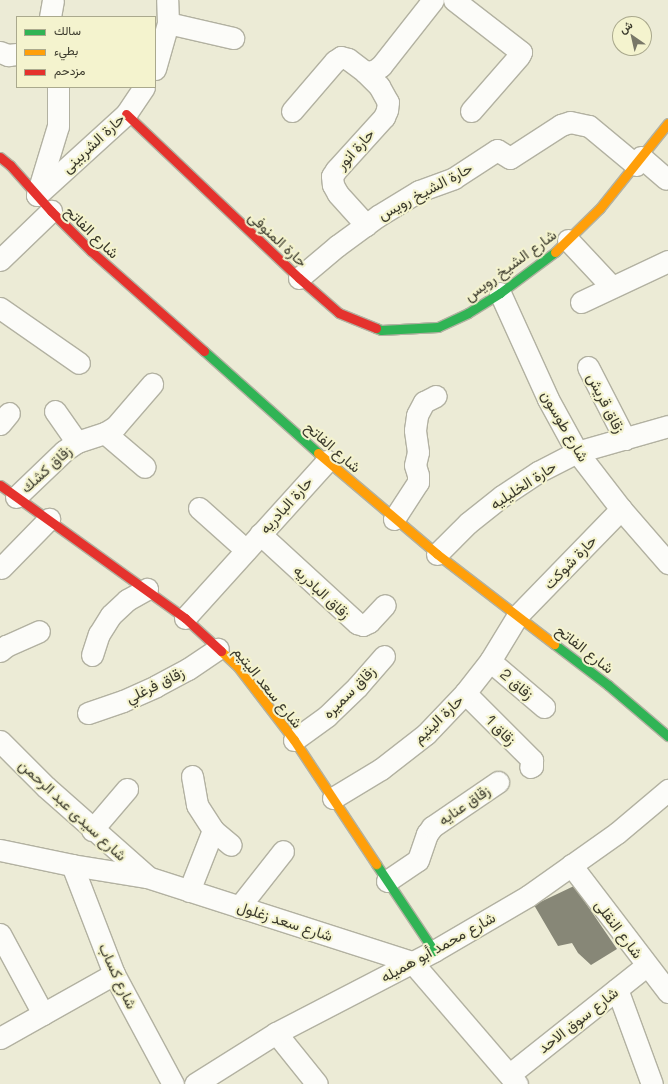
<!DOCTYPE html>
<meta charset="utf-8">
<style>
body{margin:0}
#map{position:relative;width:668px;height:1084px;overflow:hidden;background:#ecebd6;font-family:"Space Grotesk",Vazirmatn,sans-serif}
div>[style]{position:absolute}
.building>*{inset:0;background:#878777}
.roads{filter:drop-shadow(1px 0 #b2b1a1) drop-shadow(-1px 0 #b2b1a1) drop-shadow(0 1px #b2b1a1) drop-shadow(0 -1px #b2b1a1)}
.street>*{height:21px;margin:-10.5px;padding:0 10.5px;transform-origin:10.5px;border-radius:10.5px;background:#fcfcf9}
.fast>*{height:9px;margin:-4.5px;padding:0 4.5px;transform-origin:4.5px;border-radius:4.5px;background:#30b455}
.slow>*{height:9px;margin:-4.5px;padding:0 4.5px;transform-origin:4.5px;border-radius:4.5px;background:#ff9f0a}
.jam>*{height:9px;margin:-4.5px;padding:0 4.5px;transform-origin:4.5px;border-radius:4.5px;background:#e5322d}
span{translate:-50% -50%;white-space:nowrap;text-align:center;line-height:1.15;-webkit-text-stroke:4px #f4f3ce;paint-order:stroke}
.street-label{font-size:15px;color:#3a392b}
.legend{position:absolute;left:16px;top:16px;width:140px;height:72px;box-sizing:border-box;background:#f4f3ce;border:1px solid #aaa98d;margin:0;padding:5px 7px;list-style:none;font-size:12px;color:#3a392b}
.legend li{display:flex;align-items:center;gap:8px;height:20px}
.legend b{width:20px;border:1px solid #aaa98d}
.north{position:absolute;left:612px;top:16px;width:40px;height:40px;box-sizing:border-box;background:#f4f3ce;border:1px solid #aaa98d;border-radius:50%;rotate:326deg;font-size:11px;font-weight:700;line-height:16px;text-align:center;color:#3a392b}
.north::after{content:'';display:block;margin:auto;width:14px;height:18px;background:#787767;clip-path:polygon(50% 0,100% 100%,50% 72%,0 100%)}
</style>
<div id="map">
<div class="building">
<i style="clip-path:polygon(574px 886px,617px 949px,591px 965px,578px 953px,572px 943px,558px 946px,534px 905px)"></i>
</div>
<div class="roads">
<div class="street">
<i style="left:454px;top:0;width:85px;rotate:37.8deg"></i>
<i style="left:521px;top:52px;width:4px;rotate:117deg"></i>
<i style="left:519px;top:56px;width:73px;rotate:131.1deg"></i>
<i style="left:50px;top:17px;width:17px;rotate:-80deg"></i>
<i style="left:168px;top:23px;width:67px;rotate:13deg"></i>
<i style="left:0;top:52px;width:9px;rotate:21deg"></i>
<i style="left:8px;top:55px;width:9px;rotate:-6deg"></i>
<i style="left:155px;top:69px;width:48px;rotate:-74.2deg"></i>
<i style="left:168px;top:23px;width:23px;rotate:-92deg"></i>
<i style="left:365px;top:72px;width:20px;rotate:45deg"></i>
<i style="left:379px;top:86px;width:18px;rotate:61deg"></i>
<i style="left:388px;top:102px;width:8px;rotate:97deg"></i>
<i style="left:387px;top:110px;width:8px;rotate:113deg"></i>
<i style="left:384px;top:117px;width:72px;rotate:132.2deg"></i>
<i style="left:336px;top:170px;width:7px;rotate:124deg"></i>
<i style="left:332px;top:176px;width:9px;rotate:84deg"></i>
<i style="left:333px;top:185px;width:10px;rotate:61deg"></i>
<i style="left:338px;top:194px;width:42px;rotate:47.9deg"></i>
<i style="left:292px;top:111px;width:66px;rotate:-49.3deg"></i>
<i style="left:335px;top:61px;width:7px;rotate:-34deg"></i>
<i style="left:341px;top:57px;width:7px;rotate:16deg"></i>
<i style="left:348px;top:59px;width:21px;rotate:37deg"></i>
<i style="left:365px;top:72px;width:9px;rotate:-6deg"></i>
<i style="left:374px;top:71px;width:9px;rotate:-36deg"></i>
<i style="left:381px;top:66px;width:84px;rotate:-51.8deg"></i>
<i style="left:641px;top:157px;width:33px;rotate:41deg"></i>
<i style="left:37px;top:195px;width:120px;rotate:-42.3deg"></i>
<i style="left:126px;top:114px;width:32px;rotate:-56deg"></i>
<i style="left:37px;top:195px;width:72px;rotate:-73.1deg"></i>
<i style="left:58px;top:126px;width:39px;rotate:-90deg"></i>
<i style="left:568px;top:240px;width:64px;rotate:46.9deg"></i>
<i style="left:0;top:260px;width:71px;rotate:-43.9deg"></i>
<i style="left:299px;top:278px;width:50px;rotate:-40.1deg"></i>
<i style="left:337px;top:246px;width:51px;rotate:-36.2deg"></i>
<i style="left:378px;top:216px;width:48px;rotate:-31.4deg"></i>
<i style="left:419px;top:191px;width:37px;rotate:-20deg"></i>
<i style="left:454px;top:178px;width:51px;rotate:-33.1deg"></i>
<i style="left:497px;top:150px;width:15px;rotate:32deg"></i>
<i style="left:510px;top:158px;width:61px;rotate:-32.9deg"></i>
<i style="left:561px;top:125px;width:9px;rotate:-18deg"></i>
<i style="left:570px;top:122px;width:19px;rotate:12deg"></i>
<i style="left:589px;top:126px;width:61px;rotate:39.7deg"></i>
<i style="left:500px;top:293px;width:116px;rotate:65.6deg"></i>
<i style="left:548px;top:399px;width:60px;rotate:61.3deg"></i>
<i style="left:577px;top:452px;width:72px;rotate:52.3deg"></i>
<i style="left:621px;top:509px;width:72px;rotate:49deg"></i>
<i style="left:581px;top:302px;width:96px;rotate:-25.2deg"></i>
<i style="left:0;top:308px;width:96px;rotate:34.8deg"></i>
<i style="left:588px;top:367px;width:81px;rotate:62.8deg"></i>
<i style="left:55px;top:411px;width:38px;rotate:55deg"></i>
<i style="left:0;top:424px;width:14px;rotate:-51deg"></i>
<i style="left:105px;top:433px;width:52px;rotate:40.4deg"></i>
<i style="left:16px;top:497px;width:66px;rotate:-43.8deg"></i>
<i style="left:64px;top:451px;width:16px;rotate:-35deg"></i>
<i style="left:77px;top:442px;width:29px;rotate:-18deg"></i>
<i style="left:105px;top:433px;width:12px;rotate:-31deg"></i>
<i style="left:115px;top:427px;width:57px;rotate:-49.3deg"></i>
<i style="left:199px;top:508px;width:63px;rotate:41.8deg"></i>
<i style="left:394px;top:519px;width:44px;rotate:-57deg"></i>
<i style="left:418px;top:482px;width:7px;rotate:-90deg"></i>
<i style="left:418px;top:475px;width:10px;rotate:-107deg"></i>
<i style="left:415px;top:465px;width:13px;rotate:-77deg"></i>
<i style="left:418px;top:452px;width:22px;rotate:-98deg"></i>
<i style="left:415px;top:430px;width:15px;rotate:-82deg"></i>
<i style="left:417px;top:415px;width:15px;rotate:-62deg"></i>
<i style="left:424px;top:402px;width:13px;rotate:-27deg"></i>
<i style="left:260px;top:534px;width:132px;rotate:42.5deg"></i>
<i style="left:357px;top:623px;width:6px;rotate:18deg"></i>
<i style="left:363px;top:625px;width:7px;rotate:-27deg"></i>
<i style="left:369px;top:622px;width:23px;rotate:-47deg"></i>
<i style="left:437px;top:554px;width:44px;rotate:-45deg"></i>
<i style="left:468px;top:523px;width:43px;rotate:-38.5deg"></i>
<i style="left:502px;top:496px;width:43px;rotate:-33.7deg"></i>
<i style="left:538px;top:472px;width:44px;rotate:-27.1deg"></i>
<i style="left:577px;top:452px;width:95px;rotate:-15.9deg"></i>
<i style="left:1px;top:568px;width:69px;rotate:-45.6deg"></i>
<i style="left:185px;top:618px;width:212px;rotate:-47.9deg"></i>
<i style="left:0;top:651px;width:8px;rotate:-40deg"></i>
<i style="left:6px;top:646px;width:36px;rotate:-24deg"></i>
<i style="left:92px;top:655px;width:22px;rotate:-72deg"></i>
<i style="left:99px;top:634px;width:22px;rotate:-58deg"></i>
<i style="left:111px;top:615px;width:22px;rotate:-43deg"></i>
<i style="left:127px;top:600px;width:23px;rotate:-29deg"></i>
<i style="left:490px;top:661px;width:71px;rotate:40.4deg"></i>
<i style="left:465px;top:693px;width:95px;rotate:45deg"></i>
<i style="left:532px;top:760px;width:6px;rotate:90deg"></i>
<i style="left:532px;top:766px;width:2px;rotate:153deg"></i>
<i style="left:88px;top:713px;width:37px;rotate:-19deg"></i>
<i style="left:123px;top:701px;width:36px;rotate:-24deg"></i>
<i style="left:156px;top:686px;width:36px;rotate:-28deg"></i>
<i style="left:188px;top:669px;width:36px;rotate:-34deg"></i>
<i style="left:294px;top:740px;width:41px;rotate:-36deg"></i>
<i style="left:327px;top:716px;width:42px;rotate:-44deg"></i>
<i style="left:357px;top:687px;width:41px;rotate:-48.9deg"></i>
<i style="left:0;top:741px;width:65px;rotate:45deg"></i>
<i style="left:46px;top:787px;width:135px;rotate:41.4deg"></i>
<i style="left:192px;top:776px;width:29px;rotate:80deg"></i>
<i style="left:197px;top:805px;width:30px;rotate:57deg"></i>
<i style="left:213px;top:830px;width:23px;rotate:40deg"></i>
<i style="left:333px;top:798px;width:56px;rotate:-31.1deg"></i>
<i style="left:381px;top:769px;width:57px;rotate:-37.9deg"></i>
<i style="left:426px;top:734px;width:57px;rotate:-46.4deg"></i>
<i style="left:465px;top:693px;width:41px;rotate:-52deg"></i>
<i style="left:490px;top:661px;width:54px;rotate:-58.7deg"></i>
<i style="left:518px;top:615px;width:148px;rotate:-45.8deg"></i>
<i style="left:92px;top:830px;width:54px;rotate:-49.5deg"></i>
<i style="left:0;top:850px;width:74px;rotate:11.8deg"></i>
<i style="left:72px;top:865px;width:76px;rotate:9.1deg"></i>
<i style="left:147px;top:877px;width:278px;rotate:17.8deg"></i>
<i style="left:412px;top:962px;width:161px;rotate:49.3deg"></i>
<i style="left:72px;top:865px;width:117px;rotate:68.9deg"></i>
<i style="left:114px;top:974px;width:125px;rotate:61.8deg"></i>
<i style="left:571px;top:865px;width:160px;rotate:52.6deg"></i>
<i style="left:387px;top:881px;width:37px;rotate:-34deg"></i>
<i style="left:418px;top:860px;width:28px;rotate:-71deg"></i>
<i style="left:427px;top:834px;width:9px;rotate:-54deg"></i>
<i style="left:432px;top:827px;width:80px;rotate:-34.3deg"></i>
<i style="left:189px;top:891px;width:66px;rotate:-68.5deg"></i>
<i style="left:239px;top:907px;width:71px;rotate:-51.8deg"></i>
<i style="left:0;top:934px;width:91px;rotate:61.7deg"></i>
<i style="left:617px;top:989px;width:101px;rotate:69.8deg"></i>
<i style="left:276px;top:1033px;width:65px;rotate:51.2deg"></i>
<i style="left:0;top:1038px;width:131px;rotate:-29.3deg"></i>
<i style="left:510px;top:1074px;width:174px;rotate:-38.5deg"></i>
<i style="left:195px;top:1084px;width:96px;rotate:-32.2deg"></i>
<i style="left:276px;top:1033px;width:178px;rotate:-27.4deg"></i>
<i style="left:434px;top:951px;width:109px;rotate:-30.3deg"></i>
<i style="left:528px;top:896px;width:109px;rotate:-35.3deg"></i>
<i style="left:617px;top:833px;width:67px;rotate:-40.1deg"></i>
</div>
<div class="fast">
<i style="left:376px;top:328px;width:5px;rotate:22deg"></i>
<i style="left:381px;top:330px;width:57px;rotate:-3deg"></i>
<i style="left:438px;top:327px;width:33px;rotate:-25deg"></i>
<i style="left:468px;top:313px;width:38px;rotate:-32deg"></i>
<i style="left:500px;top:293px;width:69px;rotate:-36.7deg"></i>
<i style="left:204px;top:351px;width:153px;rotate:41.8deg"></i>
<i style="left:554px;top:644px;width:68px;rotate:37.2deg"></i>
<i style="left:608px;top:685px;width:79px;rotate:40.4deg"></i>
<i style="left:376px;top:864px;width:105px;rotate:56.3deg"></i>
</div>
<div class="slow">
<i style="left:555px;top:252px;width:63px;rotate:-44.4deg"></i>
<i style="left:600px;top:208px;width:109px;rotate:-51.3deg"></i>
<i style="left:318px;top:453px;width:156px;rotate:40.3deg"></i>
<i style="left:437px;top:554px;width:148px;rotate:37.6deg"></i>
<i style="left:221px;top:651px;width:23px;rotate:43deg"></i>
<i style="left:238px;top:667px;width:92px;rotate:52.5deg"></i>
<i style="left:294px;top:740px;width:149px;rotate:56.5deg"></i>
</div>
<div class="jam">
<i style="left:126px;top:114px;width:238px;rotate:43.5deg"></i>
<i style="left:299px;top:278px;width:53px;rotate:41.2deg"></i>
<i style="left:339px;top:313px;width:40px;rotate:22deg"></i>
<i style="left:0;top:157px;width:13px;rotate:39deg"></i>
<i style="left:10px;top:165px;width:62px;rotate:48.3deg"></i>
<i style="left:51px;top:211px;width:57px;rotate:45deg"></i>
<i style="left:91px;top:251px;width:151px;rotate:41.5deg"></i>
<i style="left:0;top:485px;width:228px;rotate:35.7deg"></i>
<i style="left:185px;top:618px;width:49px;rotate:42.5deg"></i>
</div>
</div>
<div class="street-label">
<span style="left:93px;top:143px;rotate:-43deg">حارة الشربينى</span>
<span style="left:355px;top:149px;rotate:-48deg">حارة انور</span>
<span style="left:425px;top:191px;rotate:-28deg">حارة الشيخ رويس</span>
<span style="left:92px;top:232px;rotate:44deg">شارع الفاتح</span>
<span style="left:278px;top:239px;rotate:43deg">حارة المنوفى</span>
<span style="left:510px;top:265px;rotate:-36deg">شارع الشيخ رويس</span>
<span style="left:606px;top:403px;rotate:63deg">زقاق قريش</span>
<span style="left:565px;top:426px;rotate:60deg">شارع طوسون</span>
<span style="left:333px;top:447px;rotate:41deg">شارع الفاتح</span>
<span style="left:46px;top:469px;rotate:-42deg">زقاق كشك</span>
<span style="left:523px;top:485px;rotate:-33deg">حارة الخليليه</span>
<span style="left:286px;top:505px;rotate:-48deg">حارة البادريه</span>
<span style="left:570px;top:562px;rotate:-46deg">حارة شوكت</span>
<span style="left:322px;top:592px;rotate:43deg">زقاق البادريه</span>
<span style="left:585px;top:649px;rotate:38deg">شارع الفاتح</span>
<span style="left:517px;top:684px;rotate:40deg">زقاق 2</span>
<span style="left:155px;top:685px;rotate:-26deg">زقاق فرغلي</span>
<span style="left:268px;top:687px;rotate:51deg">شارع سعد اليتيم</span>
<span style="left:349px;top:692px;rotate:-45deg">زقاق سميره</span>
<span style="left:438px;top:719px;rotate:-44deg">حارة اليتيم</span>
<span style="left:501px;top:730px;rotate:45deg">زقاق 1</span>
<span style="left:464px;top:805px;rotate:-34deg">زقاق عنايه</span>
<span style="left:73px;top:810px;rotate:43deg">شارع سيدى عبد الرحمن</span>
<span style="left:285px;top:921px;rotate:18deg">شارع سعد زغلول</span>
<span style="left:619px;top:929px;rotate:53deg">شارع النقلى</span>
<span style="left:438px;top:947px;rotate:-29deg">شارع محمد أبو هميله</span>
<span style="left:118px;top:976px;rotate:65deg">شارع كساب</span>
<span style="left:578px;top:1020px;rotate:-38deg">شارع سوق الاحد</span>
</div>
<ul class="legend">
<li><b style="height:5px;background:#30b455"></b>سالك</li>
<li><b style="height:5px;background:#ff9f0a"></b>بطيء</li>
<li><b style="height:5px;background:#e5322d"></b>مزدحم</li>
</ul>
<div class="north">ش</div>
</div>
